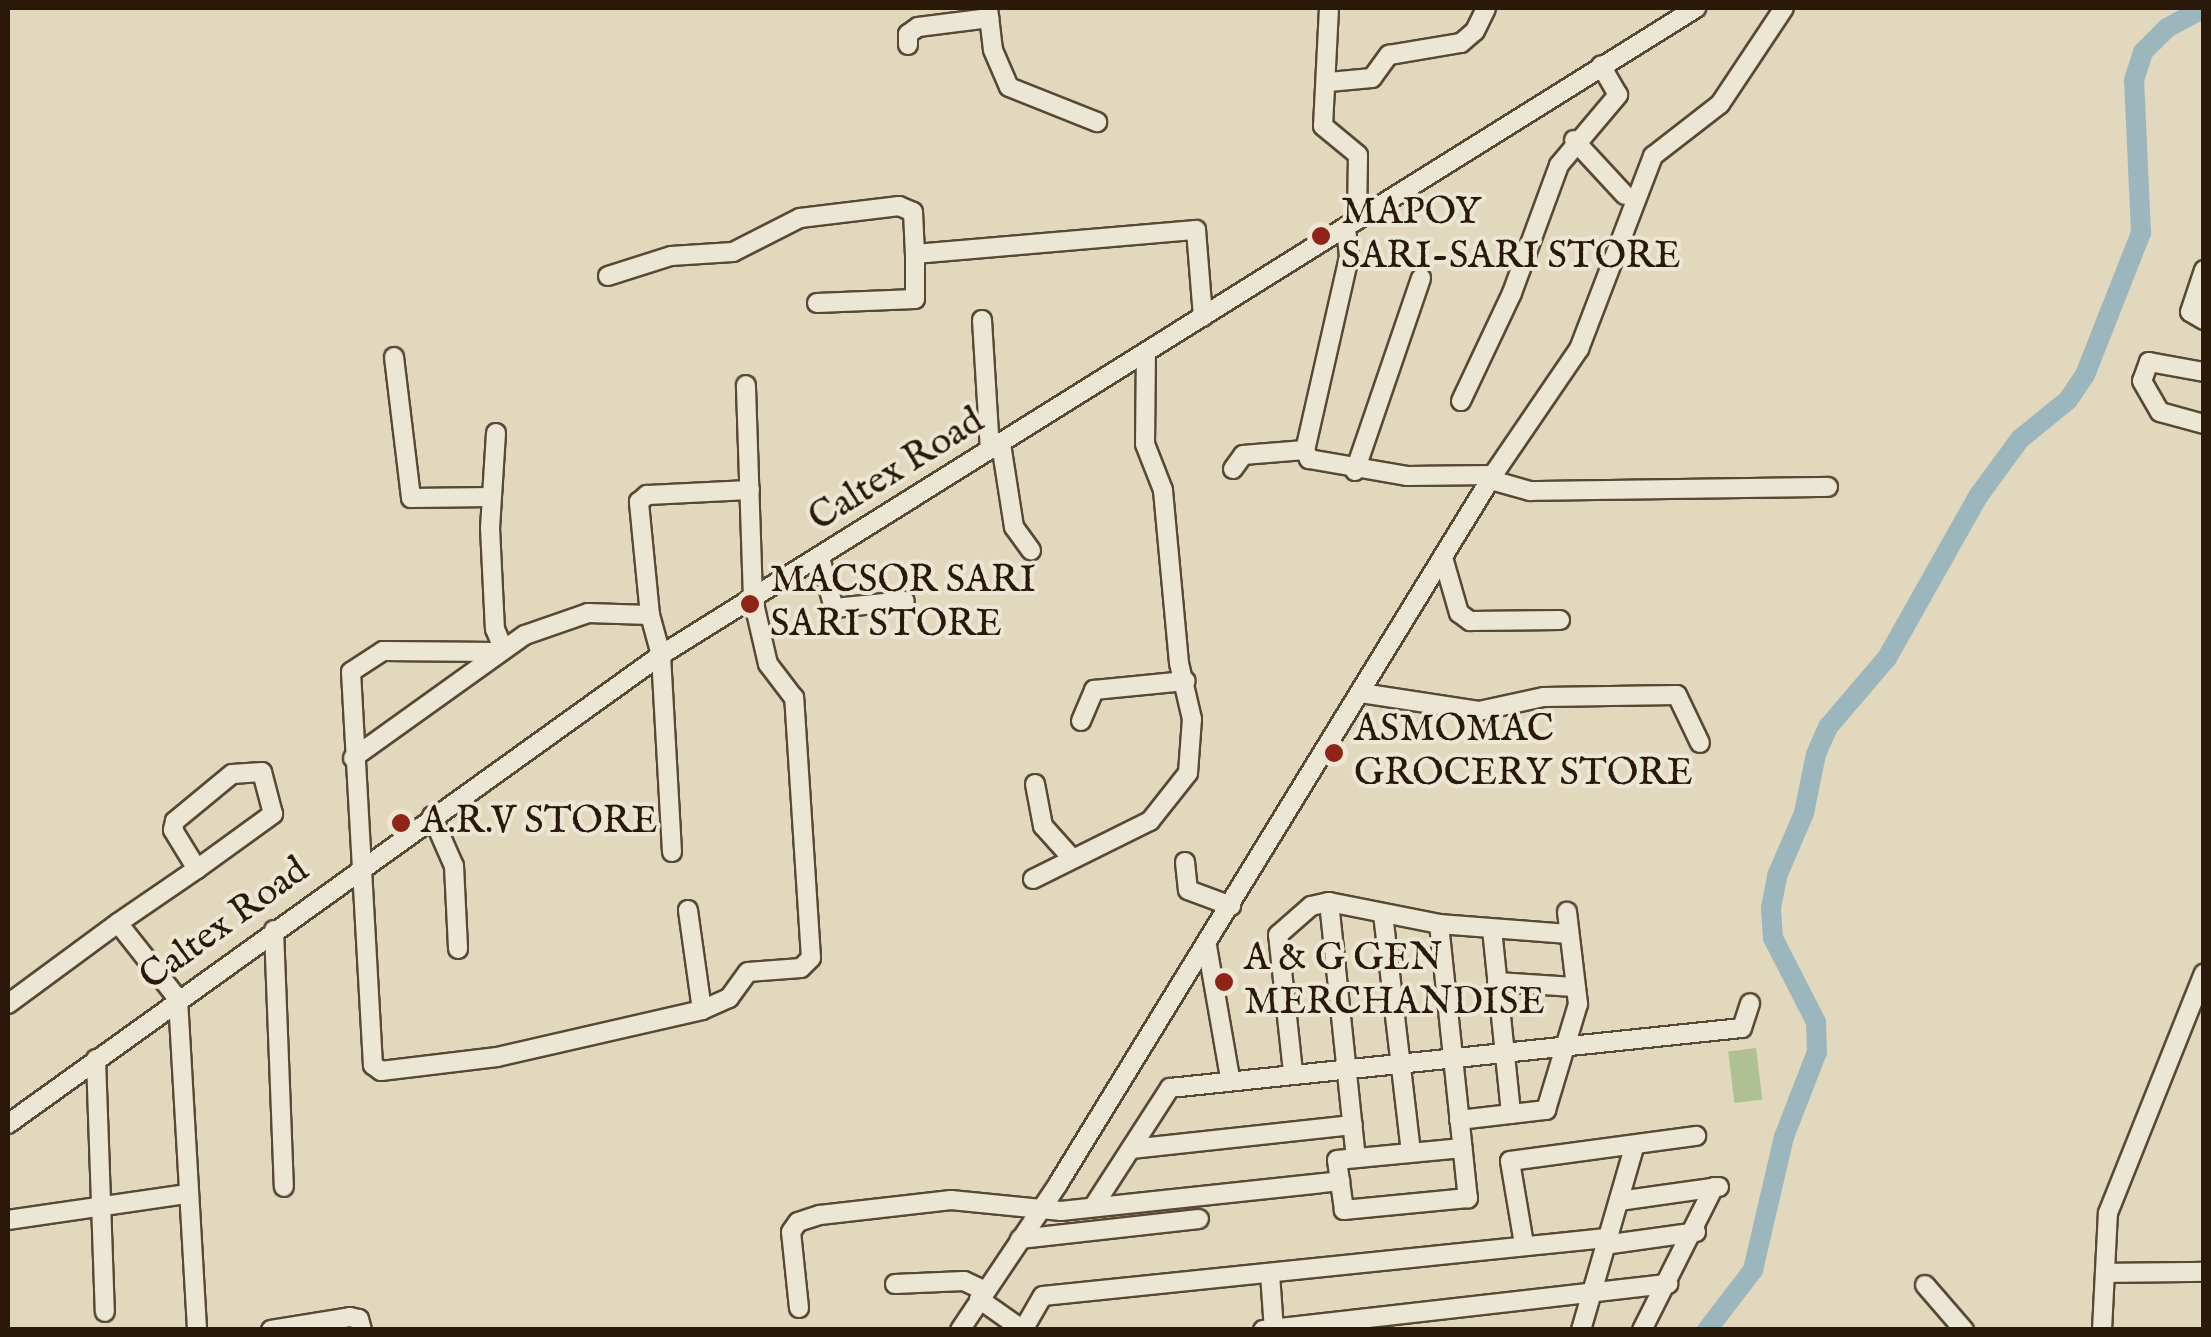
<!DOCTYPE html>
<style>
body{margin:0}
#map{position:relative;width:2211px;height:1337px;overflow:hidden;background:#e1d8bd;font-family:"IM FELL English",serif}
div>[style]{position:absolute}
.green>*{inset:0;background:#aec094;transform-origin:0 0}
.river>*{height:20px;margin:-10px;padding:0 10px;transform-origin:10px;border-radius:10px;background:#9bb6bd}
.roads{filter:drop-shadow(2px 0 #584935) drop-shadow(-2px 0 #584935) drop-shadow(0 2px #584935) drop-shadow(0 -2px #584935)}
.minor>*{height:18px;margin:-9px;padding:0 9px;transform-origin:9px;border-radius:9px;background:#ece6d4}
.dots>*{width:28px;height:28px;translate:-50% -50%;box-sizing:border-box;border:5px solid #ece6d4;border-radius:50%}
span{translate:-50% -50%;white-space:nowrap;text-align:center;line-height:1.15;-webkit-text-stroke:8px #ece6d4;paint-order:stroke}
.poi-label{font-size:38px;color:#2a1908}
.left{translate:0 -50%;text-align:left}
.street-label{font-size:38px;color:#2a1908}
.frame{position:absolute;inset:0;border:10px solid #2a1908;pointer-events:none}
</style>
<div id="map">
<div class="green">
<i style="left:1756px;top:1048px;width:52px;height:28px;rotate:83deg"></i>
</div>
<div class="river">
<i style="left:1707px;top:1330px;width:76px;rotate:-52.5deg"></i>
<i style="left:1753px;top:1270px;width:137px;rotate:-76.9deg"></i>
<i style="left:1784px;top:1137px;width:91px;rotate:-68.8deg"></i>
<i style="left:1817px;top:1052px;width:30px;rotate:-92deg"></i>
<i style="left:1816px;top:1022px;width:94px;rotate:-117.1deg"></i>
<i style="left:1773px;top:938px;width:30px;rotate:-94deg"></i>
<i style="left:1771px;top:908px;width:33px;rotate:-79deg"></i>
<i style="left:1777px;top:876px;width:69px;rotate:-66.8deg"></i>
<i style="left:1804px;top:813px;width:60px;rotate:-78.5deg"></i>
<i style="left:1816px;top:754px;width:30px;rotate:-66deg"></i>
<i style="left:1828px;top:727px;width:91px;rotate:-49.5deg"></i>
<i style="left:1887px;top:658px;width:187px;rotate:-60.6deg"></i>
<i style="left:1979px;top:495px;width:69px;rotate:-53.8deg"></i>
<i style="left:2020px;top:439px;width:62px;rotate:-39.1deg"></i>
<i style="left:2068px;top:400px;width:30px;rotate:-56deg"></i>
<i style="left:2085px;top:375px;width:153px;rotate:-68.5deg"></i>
<i style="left:2141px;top:233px;width:153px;rotate:-92.6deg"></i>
<i style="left:2134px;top:80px;width:29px;rotate:-72deg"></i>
<i style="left:2143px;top:52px;width:34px;rotate:-45deg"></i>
<i style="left:2167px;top:28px;width:42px;rotate:-28.4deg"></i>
</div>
<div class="roads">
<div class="minor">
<i style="left:988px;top:8px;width:42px;rotate:83.2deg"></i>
<i style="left:993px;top:50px;width:40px;rotate:66.6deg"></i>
<i style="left:1009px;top:87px;width:95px;rotate:21.7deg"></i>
<i style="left:1329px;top:8px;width:118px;rotate:92.9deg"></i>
<i style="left:1323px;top:126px;width:45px;rotate:39.6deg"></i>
<i style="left:1358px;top:155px;width:65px;rotate:90.9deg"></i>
<i style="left:908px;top:45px;width:11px;rotate:-90deg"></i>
<i style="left:908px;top:34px;width:12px;rotate:-35deg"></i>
<i style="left:918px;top:27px;width:72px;rotate:-7.2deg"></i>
<i style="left:1329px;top:82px;width:43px;rotate:-5.3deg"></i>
<i style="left:1372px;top:78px;width:29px;rotate:-54deg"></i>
<i style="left:1389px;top:55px;width:73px;rotate:-9.5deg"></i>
<i style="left:1461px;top:43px;width:18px;rotate:-41deg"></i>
<i style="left:1475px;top:31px;width:25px;rotate:-64deg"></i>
<i style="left:1574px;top:140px;width:75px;rotate:47.2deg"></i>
<i style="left:1346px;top:228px;width:29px;rotate:84deg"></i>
<i style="left:1349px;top:257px;width:198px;rotate:102.8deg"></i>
<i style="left:1305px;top:450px;width:10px;rotate:66deg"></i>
<i style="left:1309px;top:459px;width:99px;rotate:9.8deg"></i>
<i style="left:1407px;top:476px;width:86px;rotate:-0.7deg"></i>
<i style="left:2204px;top:270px;width:44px;rotate:108.4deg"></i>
<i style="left:2190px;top:312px;width:16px;rotate:30deg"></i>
<i style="left:608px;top:276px;width:66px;rotate:-17.6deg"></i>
<i style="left:671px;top:256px;width:62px;rotate:-3.7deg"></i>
<i style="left:733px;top:252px;width:75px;rotate:-26.9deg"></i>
<i style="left:800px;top:218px;width:100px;rotate:-6.9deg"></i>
<i style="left:899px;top:206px;width:15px;rotate:23deg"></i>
<i style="left:913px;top:212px;width:42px;rotate:87.3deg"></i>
<i style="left:915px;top:254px;width:282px;rotate:-4.9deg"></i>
<i style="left:1196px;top:230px;width:87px;rotate:85.4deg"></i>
<i style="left:817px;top:303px;width:98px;rotate:-2.3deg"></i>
<i style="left:915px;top:299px;width:45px;rotate:-90deg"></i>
<i style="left:982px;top:320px;width:130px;rotate:86.5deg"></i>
<i style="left:394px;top:357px;width:142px;rotate:83.1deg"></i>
<i style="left:411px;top:498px;width:80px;rotate:-0.7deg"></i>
<i style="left:2204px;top:372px;width:56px;rotate:-169.7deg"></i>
<i style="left:2149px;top:362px;width:20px;rotate:110deg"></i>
<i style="left:2142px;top:381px;width:36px;rotate:60deg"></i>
<i style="left:2160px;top:412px;width:46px;rotate:15.3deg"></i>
<i style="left:1461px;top:401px;width:119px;rotate:-64.7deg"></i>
<i style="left:1512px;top:293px;width:136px;rotate:-69.8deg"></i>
<i style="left:1559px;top:165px;width:92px;rotate:-49.9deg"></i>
<i style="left:1618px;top:95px;width:34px;rotate:-120deg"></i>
<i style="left:496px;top:433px;width:95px;rotate:93.6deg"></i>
<i style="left:490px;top:528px;width:101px;rotate:87.2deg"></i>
<i style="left:495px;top:629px;width:21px;rotate:67deg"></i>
<i style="left:1001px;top:444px;width:84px;rotate:81.1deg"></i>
<i style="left:1014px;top:527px;width:29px;rotate:54deg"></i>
<i style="left:1233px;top:469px;width:17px;rotate:-54deg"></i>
<i style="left:1243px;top:455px;width:62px;rotate:-4.6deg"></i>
<i style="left:1355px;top:471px;width:204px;rotate:-71.1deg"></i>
<i style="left:1491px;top:480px;width:41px;rotate:15.8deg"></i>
<i style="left:1530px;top:491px;width:298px;rotate:-0.8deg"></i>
<i style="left:820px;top:558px;width:52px;rotate:74.4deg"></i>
<i style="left:834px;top:608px;width:71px;rotate:-5.6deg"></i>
<i style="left:1444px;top:561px;width:54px;rotate:73.9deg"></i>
<i style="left:1459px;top:613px;width:14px;rotate:36deg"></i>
<i style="left:1470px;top:621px;width:90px;rotate:-0.6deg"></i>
<i style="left:497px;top:652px;width:114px;rotate:-179.5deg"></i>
<i style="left:383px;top:651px;width:38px;rotate:147deg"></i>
<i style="left:351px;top:672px;width:394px;rotate:86.8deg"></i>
<i style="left:373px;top:1065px;width:10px;rotate:37deg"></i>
<i style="left:381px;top:1071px;width:117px;rotate:-6.9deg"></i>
<i style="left:497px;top:1057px;width:210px;rotate:-12.9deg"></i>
<i style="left:702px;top:1010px;width:101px;rotate:-98deg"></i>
<i style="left:1361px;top:693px;width:119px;rotate:8.7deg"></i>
<i style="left:1479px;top:711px;width:66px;rotate:-12.2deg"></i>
<i style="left:1544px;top:697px;width:133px;rotate:-0.9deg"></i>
<i style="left:1677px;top:695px;width:53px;rotate:64.4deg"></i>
<i style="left:1081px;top:721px;width:34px;rotate:-67deg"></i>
<i style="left:1094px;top:690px;width:92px;rotate:-5.6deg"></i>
<i style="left:353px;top:758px;width:211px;rotate:-35.6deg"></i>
<i style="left:525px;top:635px;width:67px;rotate:-19.2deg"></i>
<i style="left:588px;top:613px;width:62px;rotate:1.8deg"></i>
<i style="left:1035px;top:784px;width:43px;rotate:79.2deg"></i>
<i style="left:1043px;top:826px;width:40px;rotate:48deg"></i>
<i style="left:432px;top:816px;width:55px;rotate:66.3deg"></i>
<i style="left:454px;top:866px;width:83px;rotate:87.2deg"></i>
<i style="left:672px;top:852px;width:197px;rotate:-93.2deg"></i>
<i style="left:661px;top:655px;width:41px;rotate:-105.4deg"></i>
<i style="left:650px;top:615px;width:114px;rotate:-95.6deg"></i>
<i style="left:639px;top:502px;width:11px;rotate:-41deg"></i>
<i style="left:647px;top:495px;width:103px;rotate:-2.8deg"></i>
<i style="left:1185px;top:862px;width:28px;rotate:84deg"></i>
<i style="left:1188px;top:890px;width:46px;rotate:20.4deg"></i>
<i style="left:1033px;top:879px;width:131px;rotate:-26.4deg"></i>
<i style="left:1150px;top:821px;width:61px;rotate:-51.6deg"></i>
<i style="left:1188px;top:773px;width:54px;rotate:-85.8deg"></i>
<i style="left:1192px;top:719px;width:57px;rotate:-103.1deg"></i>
<i style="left:1179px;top:663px;width:174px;rotate:-95.3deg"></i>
<i style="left:1163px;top:490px;width:49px;rotate:-111.4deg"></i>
<i style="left:1145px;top:444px;width:91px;rotate:-89.4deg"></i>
<i style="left:1329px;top:902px;width:256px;rotate:84deg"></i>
<i style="left:1383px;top:914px;width:240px;rotate:83.3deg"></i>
<i style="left:118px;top:923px;width:97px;rotate:51.7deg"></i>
<i style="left:178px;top:999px;width:332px;rotate:86.7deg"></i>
<i style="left:1439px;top:924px;width:276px;rotate:84deg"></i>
<i style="left:1468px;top:1198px;width:125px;rotate:174.5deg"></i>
<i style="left:1344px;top:1210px;width:50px;rotate:-98deg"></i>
<i style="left:1337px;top:1160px;width:126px;rotate:-5.5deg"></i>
<i style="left:1492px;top:929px;width:186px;rotate:84.1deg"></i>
<i style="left:274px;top:930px;width:257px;rotate:87.8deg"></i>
<i style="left:1207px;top:946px;width:134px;rotate:80.1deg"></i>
<i style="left:1497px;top:982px;width:77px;rotate:3.7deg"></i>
<i style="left:8px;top:1004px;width:137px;rotate:-36.4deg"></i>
<i style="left:118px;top:923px;width:96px;rotate:-34.4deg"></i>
<i style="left:197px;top:869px;width:94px;rotate:-35.9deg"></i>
<i style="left:273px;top:814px;width:43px;rotate:-104.7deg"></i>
<i style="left:262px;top:772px;width:30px;rotate:176deg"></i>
<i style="left:232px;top:774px;width:74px;rotate:140.5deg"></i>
<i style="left:175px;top:821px;width:9px;rotate:103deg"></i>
<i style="left:173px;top:830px;width:46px;rotate:58.4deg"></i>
<i style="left:702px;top:1010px;width:30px;rotate:-24deg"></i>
<i style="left:729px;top:998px;width:32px;rotate:-54deg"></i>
<i style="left:748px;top:972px;width:53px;rotate:-4.3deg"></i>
<i style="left:801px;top:968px;width:14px;rotate:-45deg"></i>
<i style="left:811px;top:958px;width:261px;rotate:-93.7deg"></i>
<i style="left:794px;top:698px;width:43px;rotate:-127.4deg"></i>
<i style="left:768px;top:664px;width:67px;rotate:-103deg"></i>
<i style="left:753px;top:599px;width:214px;rotate:-91.9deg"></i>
<i style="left:96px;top:1059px;width:253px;rotate:88deg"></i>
<i style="left:1293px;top:1072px;width:138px;rotate:-96.2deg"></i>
<i style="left:1278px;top:935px;width:44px;rotate:-41.3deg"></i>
<i style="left:1311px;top:906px;width:18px;rotate:-13deg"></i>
<i style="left:1329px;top:902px;width:112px;rotate:11.3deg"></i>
<i style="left:1439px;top:924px;width:130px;rotate:4.4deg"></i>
<i style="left:1459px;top:1120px;width:88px;rotate:-6.6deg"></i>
<i style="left:1546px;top:1110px;width:111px;rotate:-73.2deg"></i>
<i style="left:1578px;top:1004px;width:93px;rotate:-96.8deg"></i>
<i style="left:8px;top:1124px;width:804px;rotate:-35.69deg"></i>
<i style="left:661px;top:655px;width:1221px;rotate:-32.01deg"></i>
<i style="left:1131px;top:1149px;width:223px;rotate:-6.2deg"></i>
<i style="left:1619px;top:1201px;width:101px;rotate:-8deg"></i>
<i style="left:1093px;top:1207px;width:142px;rotate:-57.1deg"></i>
<i style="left:1170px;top:1088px;width:575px;rotate:-5.99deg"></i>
<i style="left:1742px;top:1028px;width:26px;rotate:-72deg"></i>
<i style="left:8px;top:1220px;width:181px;rotate:-8.3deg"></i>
<i style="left:1020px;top:1239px;width:180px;rotate:-6.4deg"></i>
<i style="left:1524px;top:1244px;width:84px;rotate:-99.6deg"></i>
<i style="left:1510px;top:1161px;width:188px;rotate:-7.7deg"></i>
<i style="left:1604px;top:1245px;width:93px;rotate:-8deg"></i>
<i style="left:2105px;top:1273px;width:99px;rotate:-0.6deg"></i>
<i style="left:1270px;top:1274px;width:56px;rotate:85.9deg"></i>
<i style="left:895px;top:1284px;width:69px;rotate:-2.5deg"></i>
<i style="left:964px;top:1281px;width:23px;rotate:25deg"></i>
<i style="left:1925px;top:1285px;width:60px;rotate:49.1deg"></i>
<i style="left:979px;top:1299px;width:54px;rotate:35.2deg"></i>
<i style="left:799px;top:1308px;width:76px;rotate:-96deg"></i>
<i style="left:791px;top:1232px;width:12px;rotate:-55deg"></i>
<i style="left:798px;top:1222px;width:23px;rotate:-18deg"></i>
<i style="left:820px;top:1215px;width:132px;rotate:-6.5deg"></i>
<i style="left:951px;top:1200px;width:111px;rotate:5.7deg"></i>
<i style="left:1061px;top:1211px;width:281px;rotate:-6.1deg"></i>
<i style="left:271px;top:1330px;width:80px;rotate:-9.3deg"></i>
<i style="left:350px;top:1317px;width:9px;rotate:13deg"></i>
<i style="left:359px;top:1319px;width:11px;rotate:75deg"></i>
<i style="left:960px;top:1330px;width:176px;rotate:-56.1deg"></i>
<i style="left:1058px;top:1184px;width:832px;rotate:-58.47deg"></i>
<i style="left:1493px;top:475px;width:153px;rotate:-55.7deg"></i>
<i style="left:1579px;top:349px;width:207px;rotate:-69deg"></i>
<i style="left:1653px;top:156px;width:85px;rotate:-37.8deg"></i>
<i style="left:1720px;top:104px;width:115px;rotate:-56.3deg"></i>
<i style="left:1023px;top:1330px;width:39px;rotate:-60deg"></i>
<i style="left:1043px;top:1296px;width:566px;rotate:-5.88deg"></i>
<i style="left:1263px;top:1330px;width:408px;rotate:-6.5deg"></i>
<i style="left:1581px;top:1330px;width:191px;rotate:-73.8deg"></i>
<i style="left:1642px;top:1330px;width:160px;rotate:-63.3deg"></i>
<i style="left:2102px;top:1330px;width:117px;rotate:-87.1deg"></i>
<i style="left:2108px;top:1213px;width:258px;rotate:-68.2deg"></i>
</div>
</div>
<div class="dots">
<i style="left:1321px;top:236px;background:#8f2418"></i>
<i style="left:750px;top:604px;background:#8f2418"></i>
<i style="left:1334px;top:753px;background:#8f2418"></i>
<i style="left:401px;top:823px;background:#8f2418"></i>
<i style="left:1224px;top:982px;background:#8f2418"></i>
</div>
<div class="poi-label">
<span class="left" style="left:1341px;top:236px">MAPOY<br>SARI-SARI STORE</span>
<span class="left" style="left:770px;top:604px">MACSOR SARI<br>SARI STORE</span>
<span class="left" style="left:1354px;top:753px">ASMOMAC<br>GROCERY STORE</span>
<span class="left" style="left:421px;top:823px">A.R.V STORE</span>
<span class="left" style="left:1244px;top:982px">A &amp; G GEN<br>MERCHANDISE</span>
</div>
<div class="street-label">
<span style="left:897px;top:471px;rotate:-32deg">Caltex Road</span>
<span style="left:225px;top:925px;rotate:-36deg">Caltex Road</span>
</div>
<div class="frame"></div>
</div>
